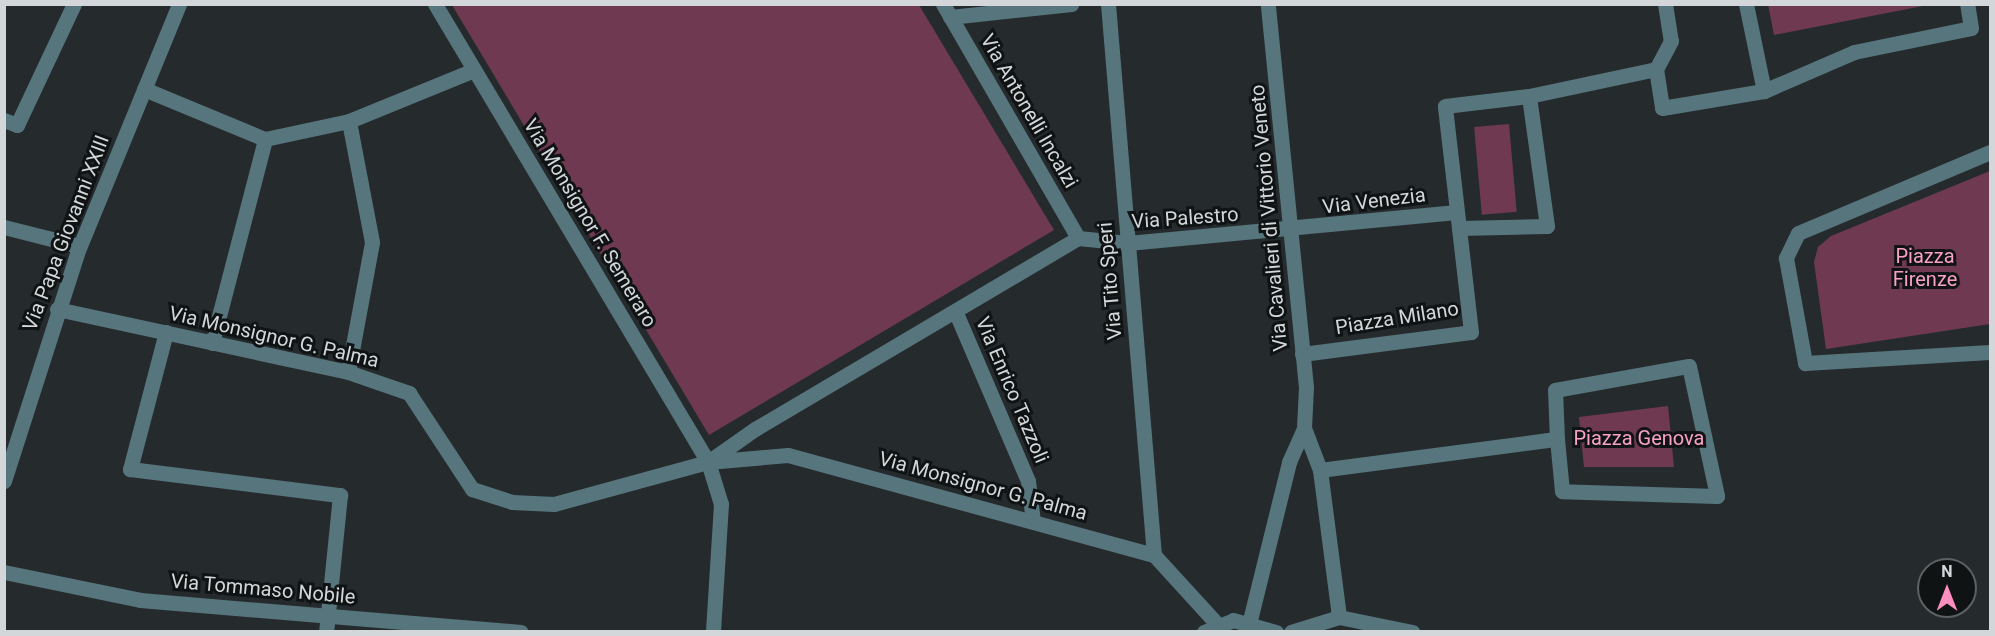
<!DOCTYPE html>
<style>
body{margin:0}
#map{position:relative;width:1995px;height:636px;overflow:hidden;background:#252b2d;font-family:Roboto,sans-serif}
div>[style]{position:absolute}
.green>*{inset:0;background:#6f3a51;transform-origin:0 0}
.minor>*{height:15px;margin:-7.5px;padding:0 7.5px;transform-origin:7.5px;border-radius:7.5px;background:#57757d}
span{translate:-50% -50%;white-space:nowrap;text-align:center;line-height:1.15;-webkit-text-stroke:6px #101314;paint-order:stroke}
.street-label{font-size:20px;color:#d3d7d9}
.park-label{font-size:20px;color:#f8a1c5}
.frame{position:absolute;inset:0;border:6px solid #d3d7d9;pointer-events:none}
.north{position:absolute;left:1917px;top:558px;width:60px;height:60px;box-sizing:border-box;background:#101314;border:2px solid #5e6163;border-radius:50%;rotate:0deg;font-size:16px;font-weight:700;line-height:24px;text-align:center;color:#d3d7d9}
.north::after{content:'';display:block;margin:auto;width:21px;height:27px;background:#fe8ebe;clip-path:polygon(50% 0,100% 100%,50% 72%,0 100%)}
</style>
<div id="map">
<div class="green">
<i style="clip-path:polygon(1768px 4px,1928px 4px,1928px 5px,1774px 35px)"></i>
<i style="clip-path:polygon(452px 5px,919px 5px,1054px 230px,709px 435px)"></i>
<i style="left:1509px;top:124px;width:88px;height:35px;rotate:85deg"></i>
<i style="clip-path:polygon(1990px 171px,1990px 324px,1826px 349px,1814px 262px,1818px 247px,1831px 236px)"></i>
<i style="clip-path:polygon(1668px 406px,1674px 467px,1584px 467px,1579px 417px)"></i>
</div>
<div class="minor">
<i style="left:435px;top:4px;width:533px;rotate:59.2deg"></i>
<i style="left:708px;top:462px;width:44px;rotate:72.8deg"></i>
<i style="left:721px;top:504px;width:128px;rotate:93.6deg"></i>
<i style="left:943px;top:4px;width:270px;rotate:60deg"></i>
<i style="left:1108px;top:4px;width:553px;rotate:85.23deg"></i>
<i style="left:1665px;top:4px;width:37px;rotate:81deg"></i>
<i style="left:1671px;top:41px;width:32px;rotate:118deg"></i>
<i style="left:1656px;top:69px;width:39px;rotate:81deg"></i>
<i style="left:1662px;top:108px;width:103px;rotate:-9.5deg"></i>
<i style="left:1764px;top:91px;width:98px;rotate:-23.4deg"></i>
<i style="left:1854px;top:52px;width:119px;rotate:-11.6deg"></i>
<i style="left:1971px;top:28px;width:24px;rotate:-99deg"></i>
<i style="left:1746px;top:4px;width:89px;rotate:78.3deg"></i>
<i style="left:950px;top:17px;width:122px;rotate:-6.1deg"></i>
<i style="left:144px;top:89px;width:131px;rotate:22.5deg"></i>
<i style="left:265px;top:139px;width:86px;rotate:-12.1deg"></i>
<i style="left:349px;top:121px;width:135px;rotate:-22.2deg"></i>
<i style="left:4px;top:120px;width:14px;rotate:21deg"></i>
<i style="left:17px;top:125px;width:134px;rotate:-64.8deg"></i>
<i style="left:1990px;top:152px;width:208px;rotate:157.1deg"></i>
<i style="left:1798px;top:233px;width:28px;rotate:116deg"></i>
<i style="left:1786px;top:258px;width:107px;rotate:79.7deg"></i>
<i style="left:1805px;top:363px;width:185px;rotate:-3.4deg"></i>
<i style="left:4px;top:227px;width:77px;rotate:14.2deg"></i>
<i style="left:1459px;top:228px;width:88px;rotate:-1.3deg"></i>
<i style="left:1547px;top:226px;width:131px;rotate:-97.9deg"></i>
<i style="left:1078px;top:238px;width:50px;rotate:5.7deg"></i>
<i style="left:1128px;top:243px;width:330px;rotate:-5.4deg"></i>
<i style="left:57px;top:309px;width:298px;rotate:12.2deg"></i>
<i style="left:348px;top:372px;width:65px;rotate:19deg"></i>
<i style="left:409px;top:393px;width:115px;rotate:56.7deg"></i>
<i style="left:472px;top:489px;width:42px;rotate:18deg"></i>
<i style="left:512px;top:502px;width:42px;rotate:2.7deg"></i>
<i style="left:554px;top:504px;width:160px;rotate:-15.3deg"></i>
<i style="left:708px;top:462px;width:57px;rotate:-35.1deg"></i>
<i style="left:755px;top:429px;width:375px;rotate:-30.6deg"></i>
<i style="left:956px;top:313px;width:183px;rotate:66.8deg"></i>
<i style="left:1028px;top:481px;width:39px;rotate:83deg"></i>
<i style="left:166px;top:332px;width:142px;rotate:104.7deg"></i>
<i style="left:130px;top:469px;width:212px;rotate:7.1deg"></i>
<i style="left:340px;top:495px;width:138px;rotate:95.8deg"></i>
<i style="left:212px;top:343px;width:211px;rotate:-75.4deg"></i>
<i style="left:1302px;top:354px;width:170px;rotate:-7.4deg"></i>
<i style="left:1471px;top:332px;width:227px;rotate:-96.6deg"></i>
<i style="left:1445px;top:106px;width:85px;rotate:-6.8deg"></i>
<i style="left:1529px;top:96px;width:130px;rotate:-12deg"></i>
<i style="left:348px;top:372px;width:132px;rotate:-79.5deg"></i>
<i style="left:372px;top:242px;width:123px;rotate:-100.8deg"></i>
<i style="left:1304px;top:428px;width:45px;rotate:69.1deg"></i>
<i style="left:1320px;top:470px;width:148px;rotate:82.6deg"></i>
<i style="left:708px;top:462px;width:80px;rotate:-5deg"></i>
<i style="left:788px;top:455px;width:379px;rotate:15.3deg"></i>
<i style="left:1154px;top:555px;width:93px;rotate:47.6deg"></i>
<i style="left:1320px;top:470px;width:239px;rotate:-7.5deg"></i>
<i style="left:1557px;top:439px;width:49px;rotate:-92.3deg"></i>
<i style="left:1555px;top:390px;width:136px;rotate:-10.2deg"></i>
<i style="left:1689px;top:366px;width:133px;rotate:77.8deg"></i>
<i style="left:1717px;top:496px;width:155px;rotate:-178.2deg"></i>
<i style="left:1562px;top:491px;width:52px;rotate:-95.5deg"></i>
<i style="left:4px;top:481px;width:239px;rotate:-72.2deg"></i>
<i style="left:77px;top:253px;width:269px;rotate:-67.7deg"></i>
<i style="left:4px;top:572px;width:139px;rotate:11.6deg"></i>
<i style="left:140px;top:600px;width:382px;rotate:4.8deg"></i>
<i style="left:1250px;top:620px;width:163px;rotate:-76.1deg"></i>
<i style="left:1289px;top:462px;width:37px;rotate:-66deg"></i>
<i style="left:1304px;top:428px;width:41px;rotate:-87.2deg"></i>
<i style="left:1306px;top:387px;width:385px;rotate:-95.7deg"></i>
<i style="left:1204px;top:632px;width:31px;rotate:-22deg"></i>
<i style="left:1233px;top:620px;width:45px;rotate:15.6deg"></i>
<i style="left:1291px;top:632px;width:50px;rotate:-17.4deg"></i>
<i style="left:1339px;top:617px;width:75px;rotate:11.6deg"></i>
</div>
<div class="street-label">
<span style="left:1029px;top:111px;rotate:60deg">Via Antonelli Incalzi</span>
<span style="left:1374px;top:201px;rotate:-7deg">Via Venezia</span>
<span style="left:1185px;top:218px;rotate:-4deg">Via Palestro</span>
<span style="left:1269px;top:218px;rotate:-95deg">Via Cavalieri di Vittorio Veneto</span>
<span style="left:590px;top:223px;rotate:59deg">Via Monsignor F. Semeraro</span>
<span style="left:66px;top:233px;rotate:-69deg">Via Papa Giovanni XXIII</span>
<span style="left:1110px;top:281px;rotate:-95deg">Via Tito Speri</span>
<span style="left:1397px;top:318px;rotate:-9deg">Piazza Milano</span>
<span style="left:274px;top:337px;rotate:13deg">Via Monsignor G. Palma</span>
<span style="left:1012px;top:390px;rotate:67deg">Via Enrico Tazzoli</span>
<span style="left:983px;top:486px;rotate:15deg">Via Monsignor G. Palma</span>
<span style="left:263px;top:589px;rotate:5deg">Via Tommaso Nobile</span>
</div>
<div class="park-label">
<span style="left:1925px;top:268px">Piazza<br>Firenze</span>
<span style="left:1639px;top:438px">Piazza Genova</span>
</div>
<div class="frame"></div>
<div class="north">N</div>
</div>
